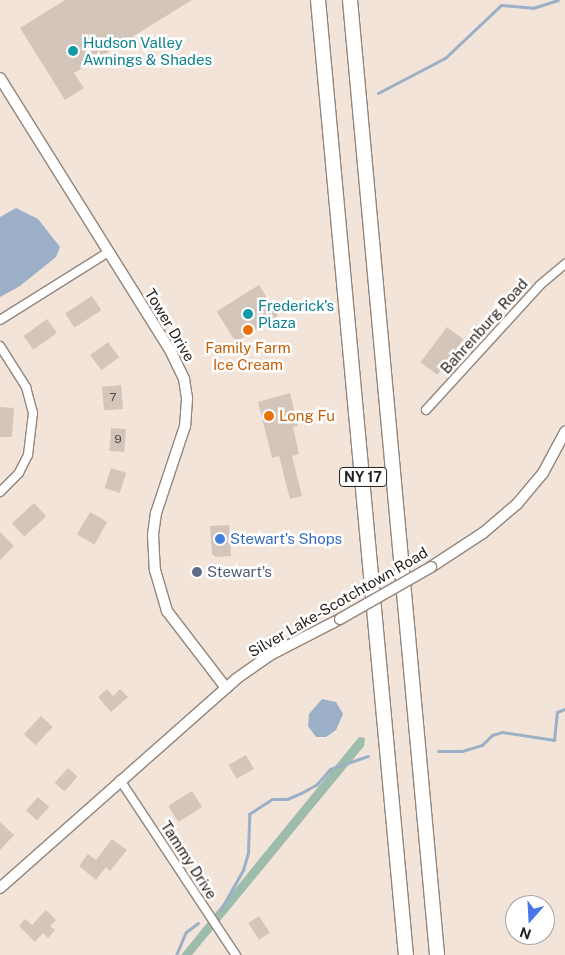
<!DOCTYPE html>
<style>
body{margin:0}
#map{position:relative;width:565px;height:955px;overflow:hidden;background:#f3e4d9;font-family:"Public Sans",sans-serif}
div>[style]{position:absolute}
.green>*{inset:0;background:#9ebcab}
.water>*{inset:0;background:#9bb0c7}
.stream>*{height:3px;margin:-1.5px;padding:0 1.5px;transform-origin:1.5px;border-radius:1.5px;background:#9bb0c7}
.building>*{inset:0;background:#d4c5bb;transform-origin:0 0}
.roads{filter:drop-shadow(1px 0 #93857c) drop-shadow(-1px 0 #93857c) drop-shadow(0 1px #93857c) drop-shadow(0 -1px #93857c)}
.minor>*{height:8px;margin:-4px;padding:0 4px;transform-origin:4px;border-radius:4px;background:#fff}
.tertiary>*{height:10px;margin:-5px;padding:0 5px;transform-origin:5px;border-radius:5px;background:#fff}
.motorway>*{height:14px;margin:-7px;padding:0 7px;transform-origin:7px;border-radius:7px;background:#fff}
.bridges{filter:drop-shadow(1px 0 #93857c) drop-shadow(-1px 0 #93857c) drop-shadow(0 1px #93857c) drop-shadow(0 -1px #93857c)}
.tertiary-bridge>*{height:10px;margin:-5px;padding:0 5px;transform-origin:5px;border-radius:5px;background:#fff}
.dots>*{width:14px;height:14px;translate:-50% -50%;box-sizing:border-box;border:2px solid #fff;border-radius:50%}
span{translate:-50% -50%;white-space:nowrap;text-align:center;line-height:1.15;-webkit-text-stroke:5px #fff;paint-order:stroke}
.number-label{font-size:12px;color:#514843}
.number-label span{-webkit-text-stroke-width:0}
.shield-label span{padding:1px 4px;background:#fff;border:1px solid;border-radius:4px;-webkit-text-stroke-width:0}
.shield-label{font-size:14px;color:#251f1b;font-weight:700}
.culture-label{font-size:15px;color:#0d838f}
.left{translate:0 -50%;text-align:left}
.street-label{font-size:15px;color:#251f1b}
.food-label{font-size:15px;color:#c56008}
.shop-label{font-size:15px;color:#366cbe}
.service-label{font-size:15px;color:#4e5e75}
.north{position:absolute;left:505px;top:895px;width:50px;height:50px;box-sizing:border-box;background:#fff;border:1px solid #a8a5a4;border-radius:50%;rotate:199deg;font-size:14px;font-weight:700;line-height:20px;text-align:center;color:#251f1b}
.north::after{content:'';display:block;margin:auto;width:18px;height:22px;background:#4676e7;clip-path:polygon(50% 0,100% 100%,50% 72%,0 100%)}
</style>
<div id="map">
<div class="green">
<i style="clip-path:polygon(359px 737px,365px 738px,364px 746px,192px 955px,181px 955px)"></i>
</div>
<div class="water">
<i style="clip-path:polygon(16px 208px,38px 219px,60px 247px,56px 257px,20px 286px,0 297px,0 217px)"></i>
<i style="clip-path:polygon(322px 699px,336px 702px,343px 714px,336px 730px,326px 737px,316px 737px,308px 726px,309px 714px)"></i>
</div>
<div class="stream">
<i style="left:378px;top:93px;width:76px;rotate:-27.6deg"></i>
<i style="left:445px;top:58px;width:77px;rotate:-43.4deg"></i>
<i style="left:501px;top:5px;width:32px;rotate:5deg"></i>
<i style="left:533px;top:8px;width:26px;rotate:-18deg"></i>
<i style="left:438px;top:751px;width:24px"></i>
<i style="left:462px;top:751px;width:21px;rotate:-17deg"></i>
<i style="left:482px;top:745px;width:14px;rotate:-45deg"></i>
<i style="left:492px;top:735px;width:10px;rotate:-17deg"></i>
<i style="left:502px;top:732px;width:53px;rotate:8.7deg"></i>
<i style="left:554px;top:740px;width:28px;rotate:-84deg"></i>
<i style="left:557px;top:712px;width:9px;rotate:-21deg"></i>
<i style="left:221px;top:909px;width:45px;rotate:-60.6deg"></i>
<i style="left:243px;top:870px;width:19px;rotate:-74deg"></i>
<i style="left:248px;top:852px;width:38px;rotate:-88deg"></i>
<i style="left:249px;top:814px;width:27px;rotate:-33deg"></i>
<i style="left:272px;top:799px;width:15px"></i>
<i style="left:287px;top:799px;width:15px;rotate:-23deg"></i>
<i style="left:301px;top:793px;width:18px;rotate:-29deg"></i>
<i style="left:317px;top:784px;width:20px;rotate:-49deg"></i>
<i style="left:330px;top:769px;width:40px;rotate:-18.9deg"></i>
<i style="left:176px;top:955px;width:25px;rotate:-67deg"></i>
<i style="left:186px;top:932px;width:15px;rotate:-37deg"></i>
</div>
<div class="building">
<i style="clip-path:polygon(65px 0,192px 0,74px 73px,84px 88px,65px 100px,20px 28px)"></i>
<i style="left:259px;top:285px;width:36px;height:50px;rotate:58deg"></i>
<i style="left:92px;top:296px;width:17px;height:32px;rotate:57deg"></i>
<i style="left:47px;top:319px;width:17px;height:29px;rotate:54deg"></i>
<i style="left:447px;top:327px;width:21px;height:44px;rotate:37deg"></i>
<i style="left:108px;top:342px;width:19px;height:22px;rotate:54deg"></i>
<i style="left:121px;top:385px;width:24px;height:19px;rotate:85deg"></i>
<i style="clip-path:polygon(290px 393px,298px 426px,293px 427px,299px 454px,292px 456px,302px 496px,290px 499px,279px 456px,272px 458px,258px 402px)"></i>
<i style="clip-path:polygon(0 407px,14px 408px,12px 437px,0 437px)"></i>
<i style="left:111px;top:428px;width:15px;height:23px;rotate:4deg"></i>
<i style="left:111px;top:468px;width:16px;height:21px;rotate:18deg"></i>
<i style="left:34px;top:503px;width:18px;height:30px;rotate:47deg"></i>
<i style="left:90px;top:512px;width:20px;height:26px;rotate:30deg"></i>
<i style="clip-path:polygon(229px 525px,231px 556px,216px 557px,212px 554px,210px 526px)"></i>
<i style="clip-path:polygon(0 532px,14px 546px,0 560px)"></i>
<i style="clip-path:polygon(107px 689px,113px 696px,120px 689px,128px 697px,111px 712px,98px 697px)"></i>
<i style="left:41px;top:716px;width:16px;height:25px;rotate:43deg"></i>
<i style="left:246px;top:755px;width:16px;height:20px;rotate:60deg"></i>
<i style="left:68px;top:768px;width:13px;height:20px;rotate:42deg"></i>
<i style="left:192px;top:791px;width:19px;height:28px;rotate:58deg"></i>
<i style="left:38px;top:797px;width:15px;height:18px;rotate:42deg"></i>
<i style="clip-path:polygon(0 822px,14px 835px,0 850px)"></i>
<i style="clip-path:polygon(112px 839px,127px 850px,110px 871px,106px 867px,96px 880px,79px 866px,88px 854px,96px 860px)"></i>
<i style="clip-path:polygon(46px 910px,56px 920px,50px 926px,55px 930px,48px 938px,43px 933px,35px 942px,19px 926px,25px 919px,32px 925px)"></i>
<i style="left:259px;top:916px;width:20px;height:13px;rotate:57deg"></i>
</div>
<div class="roads">
<div class="minor">
<i style="left:0;top:320px;width:126px;rotate:-32.1deg"></i>
<i style="left:0;top:346px;width:49px;rotate:57.6deg"></i>
<i style="left:26px;top:387px;width:27px;rotate:75deg"></i>
<i style="left:33px;top:413px;width:42px;rotate:96.8deg"></i>
<i style="left:28px;top:455px;width:20px;rotate:117deg"></i>
<i style="left:19px;top:473px;width:27px;rotate:135deg"></i>
<i style="left:426px;top:410px;width:169px;rotate:-47.6deg"></i>
<i style="left:540px;top:285px;width:33px;rotate:-40deg"></i>
<i style="left:120px;top:780px;width:210px;rotate:56.5deg"></i>
</div>
<div class="tertiary">
<i style="left:0;top:78px;width:323px;rotate:58deg"></i>
<i style="left:171px;top:352px;width:30px;rotate:64deg"></i>
<i style="left:184px;top:379px;width:20px;rotate:81deg"></i>
<i style="left:187px;top:399px;width:27px;rotate:94deg"></i>
<i style="left:185px;top:426px;width:92px;rotate:108.4deg"></i>
<i style="left:156px;top:513px;width:22px;rotate:98deg"></i>
<i style="left:153px;top:535px;width:35px;rotate:87deg"></i>
<i style="left:155px;top:570px;width:43px;rotate:73.7deg"></i>
<i style="left:167px;top:611px;width:97px;rotate:52.5deg"></i>
<i style="left:431px;top:567px;width:62px;rotate:-33.2deg"></i>
<i style="left:483px;top:533px;width:45px;rotate:-40.5deg"></i>
<i style="left:517px;top:504px;width:40px;rotate:-50deg"></i>
<i style="left:543px;top:473px;width:47px;rotate:-61.8deg"></i>
<i style="left:0;top:888px;width:315px;rotate:-41.5deg"></i>
<i style="left:236px;top:679px;width:42px;rotate:-35.2deg"></i>
<i style="left:270px;top:655px;width:79px;rotate:-27.2deg"></i>
</div>
<div class="motorway">
<i style="left:318px;top:0;width:959px;rotate:84.74deg"></i>
<i style="left:350px;top:0;width:959px;rotate:84.79deg"></i>
</div>
</div>
<div class="bridges">
<div class="tertiary-bridge">
<i style="left:340px;top:619px;width:105px;rotate:-29.7deg"></i>
</div>
</div>
<div class="dots">
<i style="left:73px;top:51px;background:#0f9aa8"></i>
<i style="left:248px;top:314px;background:#0f9aa8"></i>
<i style="left:248px;top:330px;background:#e8710a"></i>
<i style="left:269px;top:416px;background:#e8710a"></i>
<i style="left:220px;top:539px;background:#3f7fe0"></i>
<i style="left:197px;top:572px;background:#5c6f8a"></i>
</div>
<div class="number-label">
<span style="left:113px;top:398px">7</span>
<span style="left:118px;top:440px">9</span>
</div>
<div class="shield-label">
<span style="left:363px;top:477px">NY 17</span>
</div>
<div class="culture-label">
<span class="left" style="left:83px;top:51px">Hudson Valley<br>Awnings &amp; Shades</span>
<span class="left" style="left:258px;top:314px">Frederick's<br>Plaza</span>
</div>
<div class="street-label">
<span style="left:170px;top:325px;rotate:59deg">Tower Drive</span>
<span style="left:484px;top:326px;rotate:-48deg">Bahrenburg Road</span>
<span style="left:338px;top:602px;rotate:-30deg">Silver Lake-Scotchtown Road</span>
<span style="left:189px;top:860px;rotate:57deg">Tammy Drive</span>
</div>
<div class="food-label">
<span style="left:248px;top:356px">Family Farm<br>Ice Cream</span>
<span class="left" style="left:279px;top:416px">Long Fu</span>
</div>
<div class="shop-label">
<span class="left" style="left:230px;top:539px">Stewart's Shops</span>
</div>
<div class="service-label">
<span class="left" style="left:207px;top:572px">Stewart's</span>
</div>
<div class="north">N</div>
</div>
